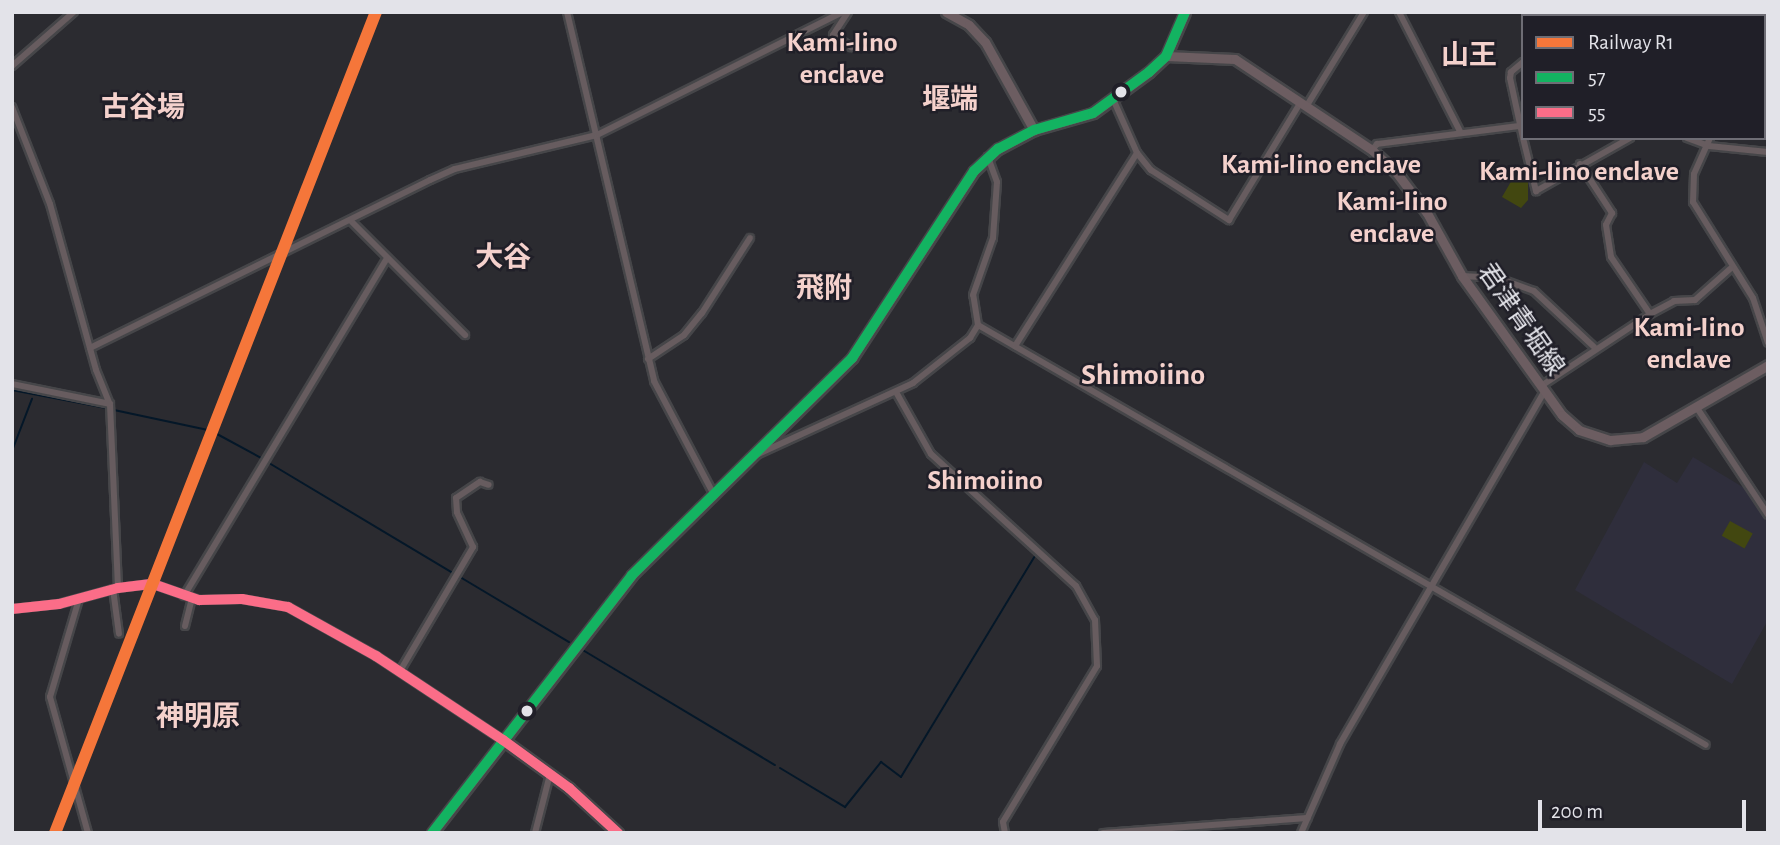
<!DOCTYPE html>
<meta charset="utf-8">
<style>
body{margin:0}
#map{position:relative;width:1780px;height:845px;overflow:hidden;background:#2b2b30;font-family:"Alegreya Sans","Noto Sans JP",sans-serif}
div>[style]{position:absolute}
.built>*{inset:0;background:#2f2e3c}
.green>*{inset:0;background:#424710;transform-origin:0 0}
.stream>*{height:2px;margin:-1px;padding:0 1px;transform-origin:1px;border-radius:1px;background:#041728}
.roads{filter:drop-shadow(2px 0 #464649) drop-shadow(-2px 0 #464649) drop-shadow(0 2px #464649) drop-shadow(0 -2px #464649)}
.street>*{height:6px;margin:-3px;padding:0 3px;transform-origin:3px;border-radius:3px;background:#675c5f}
.secondary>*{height:9px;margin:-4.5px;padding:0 4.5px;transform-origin:4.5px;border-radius:4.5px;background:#6c5d61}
.bus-1>*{height:10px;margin:-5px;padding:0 5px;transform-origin:5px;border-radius:5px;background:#13b361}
.bus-2>*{height:10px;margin:-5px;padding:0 5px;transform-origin:5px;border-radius:5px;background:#fb6d88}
.rail-1>*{height:12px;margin:-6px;padding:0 6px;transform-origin:6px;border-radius:6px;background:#f5763a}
.dots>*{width:19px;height:19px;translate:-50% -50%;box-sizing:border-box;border:4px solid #201f28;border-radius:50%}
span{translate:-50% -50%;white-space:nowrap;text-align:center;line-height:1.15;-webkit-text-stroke:5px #201f28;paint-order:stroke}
.street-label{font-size:26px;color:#e3e3e9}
.neighbourhood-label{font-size:28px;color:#f4d1cc;font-weight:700}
.quarter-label{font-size:30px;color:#f4d1cc;font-weight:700}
.frame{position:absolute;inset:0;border:14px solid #e3e3e9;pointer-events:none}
.legend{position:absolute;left:1521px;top:14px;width:245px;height:126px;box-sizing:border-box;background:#201f28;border:2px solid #6e6d75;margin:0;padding:9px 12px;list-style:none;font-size:21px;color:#e3e3e9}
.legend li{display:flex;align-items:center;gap:14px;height:35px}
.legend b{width:35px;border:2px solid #6e6d75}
.scale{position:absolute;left:1538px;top:800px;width:208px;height:32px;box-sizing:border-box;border:4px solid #e3e3e9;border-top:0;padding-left:9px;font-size:21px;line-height:24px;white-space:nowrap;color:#e3e3e9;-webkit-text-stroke:5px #201f28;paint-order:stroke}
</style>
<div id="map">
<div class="built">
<i style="clip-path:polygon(1693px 457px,1751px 492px,1768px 521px,1768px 620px,1732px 684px,1575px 590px,1644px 462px,1677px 483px)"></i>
</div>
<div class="green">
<i style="clip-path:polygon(1516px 173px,1528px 180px,1528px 200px,1521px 208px,1502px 197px)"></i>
<i style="left:1730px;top:521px;width:26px;height:17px;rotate:29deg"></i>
</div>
<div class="stream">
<i style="left:12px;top:390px;width:96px;rotate:10.8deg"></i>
<i style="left:114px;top:410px;width:96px;rotate:12deg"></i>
<i style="left:217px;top:434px;width:52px;rotate:28.5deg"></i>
<i style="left:12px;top:451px;width:56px;rotate:-69deg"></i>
<i style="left:269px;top:463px;width:214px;rotate:30.9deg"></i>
<i style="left:460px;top:577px;width:127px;rotate:30.8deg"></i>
<i style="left:581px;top:649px;width:226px;rotate:30.9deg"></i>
<i style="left:780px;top:768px;width:76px;rotate:31deg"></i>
<i style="left:845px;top:807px;width:58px;rotate:-51.3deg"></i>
<i style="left:881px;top:762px;width:25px;rotate:37deg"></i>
<i style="left:901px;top:777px;width:257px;rotate:-58.8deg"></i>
</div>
<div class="roads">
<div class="street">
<i style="left:567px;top:12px;width:379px;rotate:76.7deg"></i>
<i style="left:654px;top:381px;width:129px;rotate:62.2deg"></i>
<i style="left:848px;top:12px;width:27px;rotate:123deg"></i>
<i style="left:833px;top:35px;width:22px;rotate:34deg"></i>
<i style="left:1399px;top:12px;width:134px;rotate:62.9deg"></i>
<i style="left:1541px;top:12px;width:5px;rotate:53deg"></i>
<i style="left:1740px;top:12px;width:4px;rotate:76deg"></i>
<i style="left:1676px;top:16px;width:6px;rotate:-39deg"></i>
<i style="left:1523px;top:62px;width:16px;rotate:140deg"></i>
<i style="left:1511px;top:72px;width:6px;rotate:99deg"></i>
<i style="left:1510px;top:78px;width:61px;rotate:77.8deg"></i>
<i style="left:12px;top:66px;width:82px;rotate:-41.1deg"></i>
<i style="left:1764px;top:76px;width:10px;rotate:66deg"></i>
<i style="left:1113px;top:99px;width:59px;rotate:66deg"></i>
<i style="left:1137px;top:153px;width:22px;rotate:51deg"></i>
<i style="left:1151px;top:170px;width:93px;rotate:32.7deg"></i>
<i style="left:1229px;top:220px;width:137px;rotate:-58.7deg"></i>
<i style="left:12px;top:107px;width:104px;rotate:68.6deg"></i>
<i style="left:50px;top:204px;width:172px;rotate:74.5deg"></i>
<i style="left:96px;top:370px;width:37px;rotate:68deg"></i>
<i style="left:110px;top:404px;width:184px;rotate:87.5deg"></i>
<i style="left:1306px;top:107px;width:111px;rotate:-58.6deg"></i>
<i style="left:1523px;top:138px;width:55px;rotate:76.2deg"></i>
<i style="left:1536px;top:191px;width:108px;rotate:-29.4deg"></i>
<i style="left:1687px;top:138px;width:23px;rotate:20deg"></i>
<i style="left:1709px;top:146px;width:59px;rotate:5.8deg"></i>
<i style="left:1710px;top:138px;width:39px;rotate:114deg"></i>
<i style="left:1694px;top:174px;width:28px;rotate:92deg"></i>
<i style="left:1693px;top:202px;width:113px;rotate:58deg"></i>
<i style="left:1753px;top:298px;width:47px;rotate:71.6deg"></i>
<i style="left:1372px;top:150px;width:8px;rotate:-50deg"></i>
<i style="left:1377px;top:144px;width:144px;rotate:-7.2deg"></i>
<i style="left:1580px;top:164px;width:59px;rotate:56.9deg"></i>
<i style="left:1612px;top:213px;width:13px;rotate:117deg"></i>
<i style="left:1606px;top:225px;width:32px;rotate:81deg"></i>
<i style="left:1611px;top:257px;width:69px;rotate:55.6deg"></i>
<i style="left:352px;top:222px;width:160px;rotate:45deg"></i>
<i style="left:1462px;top:276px;width:36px;rotate:3deg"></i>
<i style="left:1498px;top:278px;width:38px;rotate:20deg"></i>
<i style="left:1534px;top:291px;width:82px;rotate:43deg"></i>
<i style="left:978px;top:325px;width:840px;rotate:29.98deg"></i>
<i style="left:1015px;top:346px;width:228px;rotate:-57.7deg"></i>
<i style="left:90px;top:348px;width:379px;rotate:-26.3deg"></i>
<i style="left:430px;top:180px;width:27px;rotate:-24deg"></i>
<i style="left:455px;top:169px;width:146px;rotate:-13.5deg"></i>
<i style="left:597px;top:135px;width:275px;rotate:-26.6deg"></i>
<i style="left:648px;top:359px;width:43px;rotate:-33.7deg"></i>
<i style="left:684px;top:335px;width:28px;rotate:-51deg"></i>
<i style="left:702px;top:313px;width:89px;rotate:-57.4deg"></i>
<i style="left:12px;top:384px;width:100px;rotate:11.5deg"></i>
<i style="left:1541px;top:386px;width:131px;rotate:-33.4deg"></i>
<i style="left:1650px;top:314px;width:27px;rotate:-28deg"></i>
<i style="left:1674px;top:301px;width:21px;rotate:-3deg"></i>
<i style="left:1695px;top:300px;width:47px;rotate:-41.5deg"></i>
<i style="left:896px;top:392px;width:71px;rotate:60.6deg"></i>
<i style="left:931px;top:454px;width:196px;rotate:42.3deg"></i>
<i style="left:1076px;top:586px;width:39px;rotate:61deg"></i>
<i style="left:1095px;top:620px;width:46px;rotate:87.5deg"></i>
<i style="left:1097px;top:666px;width:182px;rotate:121.1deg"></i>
<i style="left:1003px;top:822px;width:11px;rotate:80deg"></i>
<i style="left:1697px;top:408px;width:128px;rotate:56.4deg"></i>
<i style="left:756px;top:455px;width:173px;rotate:-24.6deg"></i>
<i style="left:913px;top:383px;width:73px;rotate:-38.3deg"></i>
<i style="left:970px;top:338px;width:15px;rotate:-58deg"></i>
<i style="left:978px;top:325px;width:30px;rotate:-99deg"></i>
<i style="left:973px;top:295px;width:60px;rotate:-70.7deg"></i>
<i style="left:993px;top:238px;width:56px;rotate:-85.9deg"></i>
<i style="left:997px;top:182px;width:27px;rotate:-110deg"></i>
<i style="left:113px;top:589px;width:45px;rotate:82.4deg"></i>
<i style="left:184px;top:596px;width:394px;rotate:-59deg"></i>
<i style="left:79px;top:599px;width:102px;rotate:106.5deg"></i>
<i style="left:50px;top:697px;width:141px;rotate:74.4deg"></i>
<i style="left:12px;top:609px;width:47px;rotate:-6.1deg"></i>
<i style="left:59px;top:604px;width:61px;rotate:-15.2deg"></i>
<i style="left:118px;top:588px;width:35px;rotate:-7deg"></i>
<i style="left:153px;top:584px;width:49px;rotate:19.2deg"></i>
<i style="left:199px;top:600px;width:43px;rotate:-1.3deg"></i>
<i style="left:242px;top:599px;width:47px;rotate:9.9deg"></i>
<i style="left:288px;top:607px;width:101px;rotate:29.1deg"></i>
<i style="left:376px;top:656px;width:152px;rotate:33.5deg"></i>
<i style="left:185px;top:626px;width:29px;rotate:-76deg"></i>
<i style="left:400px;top:671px;width:144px;rotate:-59.5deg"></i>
<i style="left:473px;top:547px;width:38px;rotate:-115deg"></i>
<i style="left:457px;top:512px;width:14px;rotate:-94deg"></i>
<i style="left:456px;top:498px;width:29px;rotate:-34deg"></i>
<i style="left:480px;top:482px;width:9px;rotate:18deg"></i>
<i style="left:535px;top:833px;width:61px;rotate:-75.7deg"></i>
<i style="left:1103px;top:833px;width:205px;rotate:-4.2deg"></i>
<i style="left:1301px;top:833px;width:97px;rotate:-66.3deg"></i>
<i style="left:1340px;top:744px;width:408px;rotate:-59.9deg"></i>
</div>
<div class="secondary">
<i style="left:946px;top:12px;width:26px;rotate:29deg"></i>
<i style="left:969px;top:25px;width:23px;rotate:47deg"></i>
<i style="left:985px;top:42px;width:101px;rotate:60.9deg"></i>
<i style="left:1166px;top:56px;width:69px;rotate:2.5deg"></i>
<i style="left:1235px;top:59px;width:164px;rotate:33.6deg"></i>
<i style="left:1372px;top:150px;width:33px;rotate:43deg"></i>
<i style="left:1396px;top:172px;width:51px;rotate:52.9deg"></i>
<i style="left:1427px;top:213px;width:72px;rotate:60.9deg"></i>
<i style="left:1462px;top:276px;width:171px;rotate:54.3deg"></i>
<i style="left:1562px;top:415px;width:23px;rotate:41deg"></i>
<i style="left:1579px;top:430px;width:33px;rotate:18deg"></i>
<i style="left:1610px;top:440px;width:33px;rotate:-5deg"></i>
<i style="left:1643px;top:437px;width:144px;rotate:-29.9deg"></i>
<i style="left:503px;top:740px;width:82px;rotate:36deg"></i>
<i style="left:569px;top:788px;width:67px;rotate:42.6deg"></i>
<i style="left:432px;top:833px;width:326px;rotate:-52.2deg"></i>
<i style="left:632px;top:575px;width:309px;rotate:-44.6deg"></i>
<i style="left:852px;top:358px;width:223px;rotate:-56.9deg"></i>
<i style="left:974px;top:171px;width:33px;rotate:-43deg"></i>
<i style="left:998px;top:149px;width:41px;rotate:-27.8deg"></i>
<i style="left:1034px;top:130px;width:61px;rotate:-16.1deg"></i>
<i style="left:1093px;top:113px;width:69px;rotate:-36.2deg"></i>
<i style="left:1149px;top:72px;width:23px;rotate:-43deg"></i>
<i style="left:1166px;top:56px;width:48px;rotate:-66.6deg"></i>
</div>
</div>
<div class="bus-1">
<i style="left:432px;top:833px;width:326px;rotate:-52.2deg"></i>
<i style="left:632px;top:575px;width:309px;rotate:-44.6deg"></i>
<i style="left:852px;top:358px;width:223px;rotate:-56.9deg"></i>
<i style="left:974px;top:171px;width:33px;rotate:-43deg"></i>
<i style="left:998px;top:149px;width:41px;rotate:-27.8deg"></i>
<i style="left:1034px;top:130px;width:61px;rotate:-16.1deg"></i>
<i style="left:1093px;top:113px;width:69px;rotate:-36.2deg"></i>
<i style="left:1149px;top:72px;width:23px;rotate:-43deg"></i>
<i style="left:1166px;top:56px;width:48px;rotate:-66.6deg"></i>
</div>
<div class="bus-2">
<i style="left:12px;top:609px;width:47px;rotate:-6.1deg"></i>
<i style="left:59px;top:604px;width:61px;rotate:-15.2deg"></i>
<i style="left:118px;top:588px;width:35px;rotate:-7deg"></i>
<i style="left:153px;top:584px;width:49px;rotate:19.2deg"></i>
<i style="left:199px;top:600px;width:43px;rotate:-1.3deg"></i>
<i style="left:242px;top:599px;width:47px;rotate:9.9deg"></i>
<i style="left:288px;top:607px;width:101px;rotate:29.1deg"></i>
<i style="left:376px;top:656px;width:152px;rotate:33.5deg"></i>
<i style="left:503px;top:740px;width:82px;rotate:36deg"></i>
<i style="left:569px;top:788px;width:67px;rotate:42.6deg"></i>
</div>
<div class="rail-1">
<i style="left:55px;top:833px;width:882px;rotate:-68.65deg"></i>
</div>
<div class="dots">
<i style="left:1121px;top:92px;background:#e3e3e9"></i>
<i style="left:527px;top:711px;background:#e3e3e9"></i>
</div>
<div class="street-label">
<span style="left:1520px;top:320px;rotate:55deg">君津青堀線</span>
</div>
<div class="neighbourhood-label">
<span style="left:842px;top:59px">Kami-Iino<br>enclave</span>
<span style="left:1469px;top:56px">山王</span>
<span style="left:950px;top:100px">堰端</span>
<span style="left:143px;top:108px">古谷場</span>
<span style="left:1321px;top:165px">Kami-Iino enclave</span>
<span style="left:1579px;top:172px">Kami-Iino enclave</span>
<span style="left:1392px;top:218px">Kami-Iino<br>enclave</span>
<span style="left:503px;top:258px">大谷</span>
<span style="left:824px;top:289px">飛附</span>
<span style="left:1689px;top:344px">Kami-Iino<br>enclave</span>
<span style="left:985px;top:481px">Shimoiino</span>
<span style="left:198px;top:717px">神明原</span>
</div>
<div class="quarter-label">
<span style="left:1143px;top:375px">Shimoiino</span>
</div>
<div class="frame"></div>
<ul class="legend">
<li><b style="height:9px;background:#f5763a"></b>Railway R1</li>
<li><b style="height:9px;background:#13b361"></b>57</li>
<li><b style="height:9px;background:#fb6d88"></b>55</li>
</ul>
<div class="scale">200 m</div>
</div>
